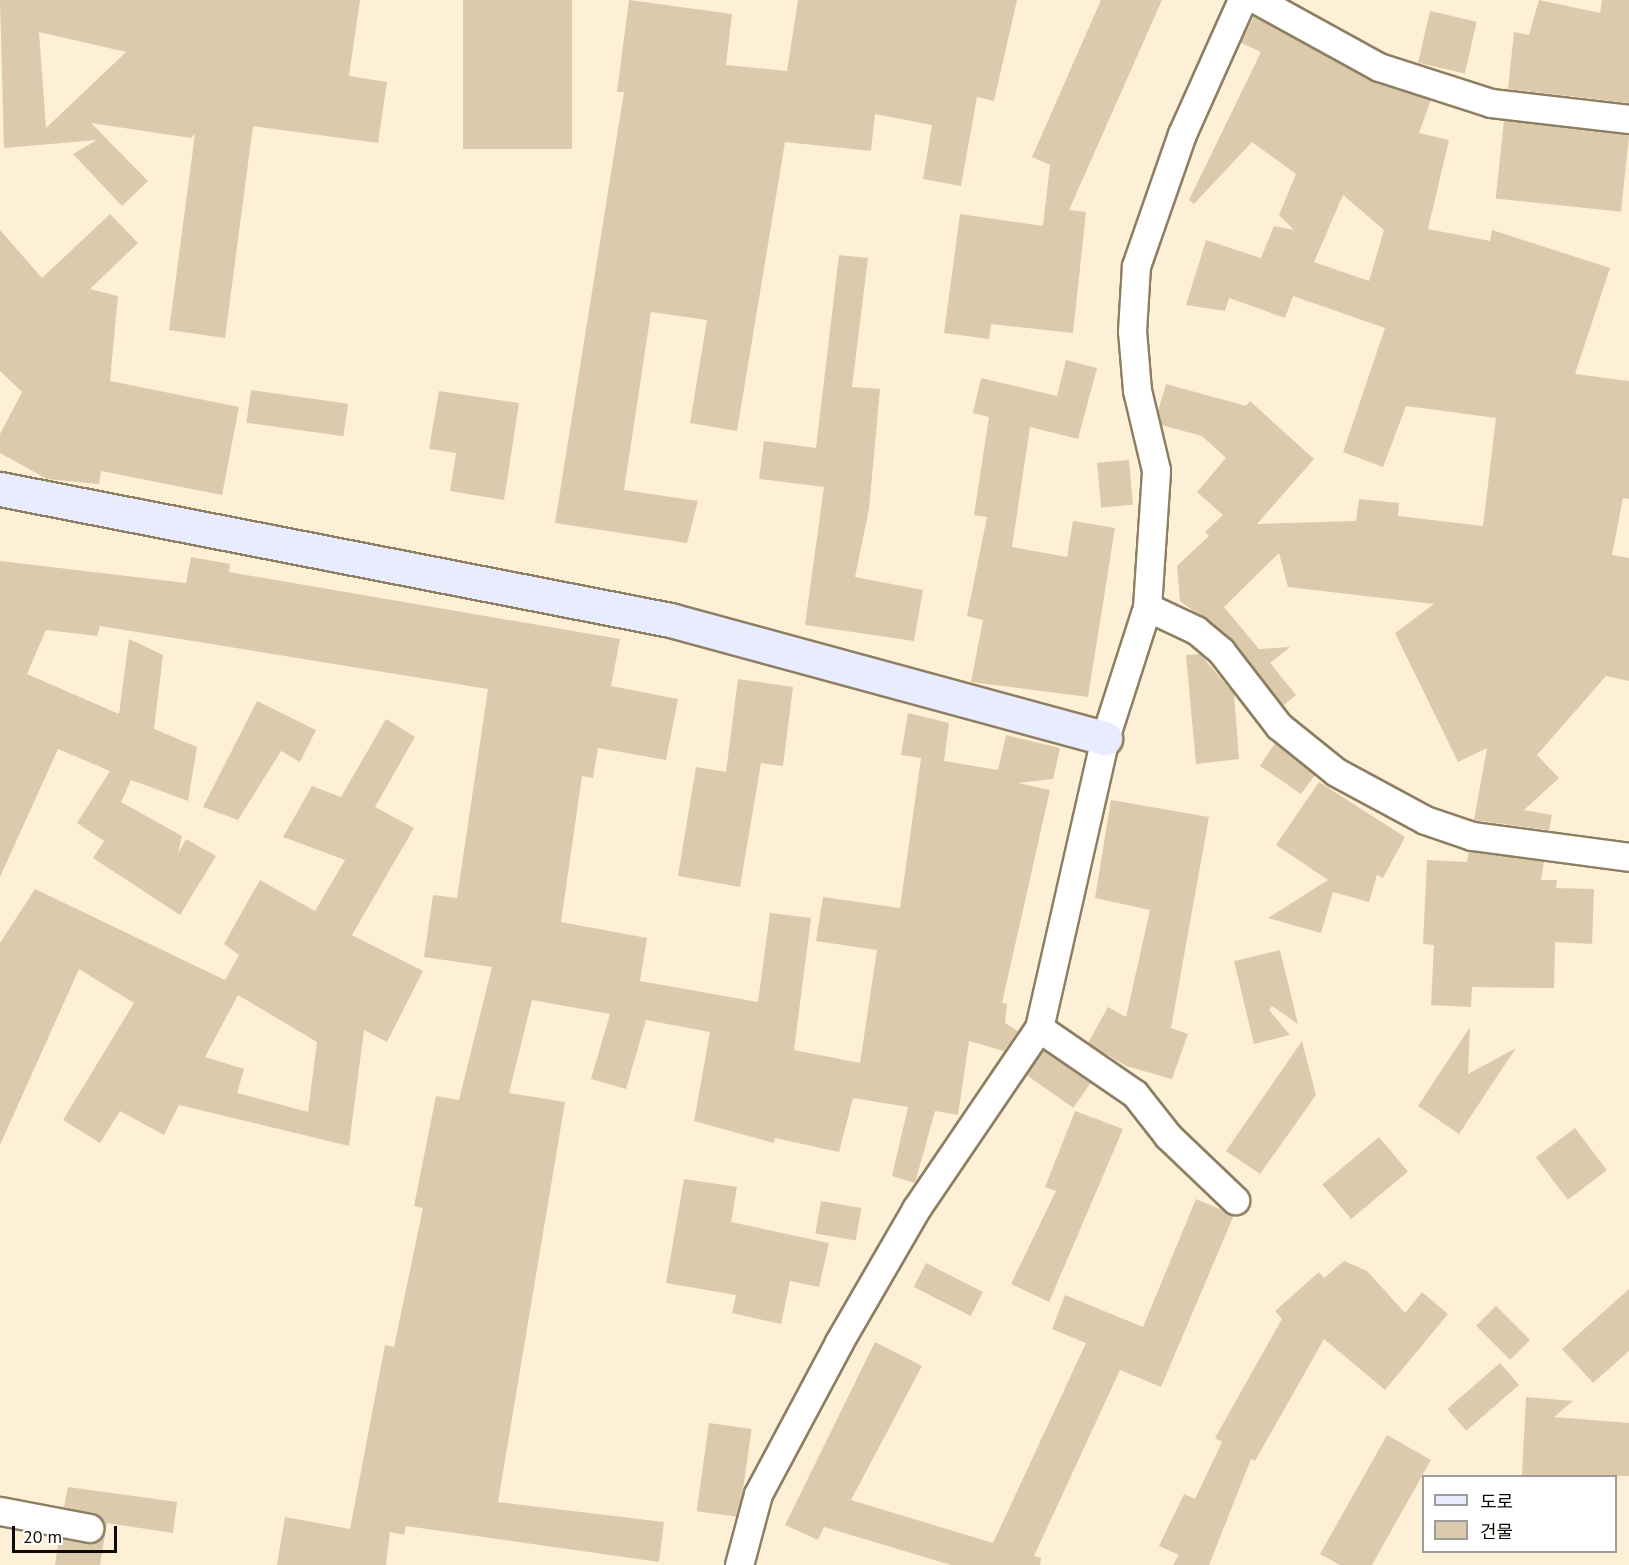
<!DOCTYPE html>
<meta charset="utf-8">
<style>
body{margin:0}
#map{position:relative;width:1629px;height:1565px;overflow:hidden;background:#fef0d7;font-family:"PT Sans","Noto Sans KR",sans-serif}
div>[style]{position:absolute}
.building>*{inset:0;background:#dbcbac;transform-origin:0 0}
.roads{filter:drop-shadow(2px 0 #8e7e62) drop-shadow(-2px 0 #8e7e62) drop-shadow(0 2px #8e7e62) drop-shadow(0 -2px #8e7e62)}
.street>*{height:27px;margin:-13.5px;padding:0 13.5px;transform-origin:13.5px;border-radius:13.5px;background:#fff}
.secondary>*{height:33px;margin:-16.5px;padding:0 16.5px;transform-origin:16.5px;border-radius:16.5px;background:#e9ebfe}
span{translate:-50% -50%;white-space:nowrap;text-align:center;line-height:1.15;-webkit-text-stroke:5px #fff;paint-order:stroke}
.legend{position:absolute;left:1422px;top:1475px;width:195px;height:78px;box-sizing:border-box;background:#fff;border:2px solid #9f9d9a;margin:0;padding:8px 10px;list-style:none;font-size:18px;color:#100b02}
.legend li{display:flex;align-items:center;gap:12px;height:30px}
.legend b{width:30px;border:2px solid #9f9d9a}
.scale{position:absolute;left:12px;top:1526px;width:105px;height:27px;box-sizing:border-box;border:3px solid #100b02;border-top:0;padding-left:8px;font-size:18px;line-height:21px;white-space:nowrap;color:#100b02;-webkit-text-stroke:4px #fff;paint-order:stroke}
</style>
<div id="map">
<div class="building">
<i style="clip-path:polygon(evenodd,0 0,360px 0,349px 76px,387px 82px,378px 143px,253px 126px,225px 338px,169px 330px,195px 134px,191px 138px,91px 123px,148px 181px,122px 206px,73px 154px,97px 140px,4px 148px,0 0,39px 32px,126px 52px,46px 128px,39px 32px)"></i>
<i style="left:463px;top:0;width:109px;height:149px"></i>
<i style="clip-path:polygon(629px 0,732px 14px,726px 65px,787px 71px,798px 0,1017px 0,994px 101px,977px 97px,961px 186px,923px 179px,932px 125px,875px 114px,871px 151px,785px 142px,737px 431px,690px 423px,707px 320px,651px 312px,624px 490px,698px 501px,687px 543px,555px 523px,624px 92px,617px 92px)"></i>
<i style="clip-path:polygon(1101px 0,1162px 0,1069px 210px,1086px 212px,1073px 333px,991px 324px,989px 339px,944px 333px,960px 214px,1043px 226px,1050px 165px,1032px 157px)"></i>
<i style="clip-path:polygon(1539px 0,1600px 13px,1602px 0,1629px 0,1629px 103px,1508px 89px,1514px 32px,1529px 35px)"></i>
<i style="left:1430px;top:11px;width:48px;height:53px;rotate:13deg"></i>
<i style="clip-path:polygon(evenodd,1254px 16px,1371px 81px,1431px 100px,1419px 133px,1449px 140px,1428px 229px,1490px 241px,1492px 230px,1610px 268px,1575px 374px,1629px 381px,1629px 499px,1623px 498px,1612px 555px,1629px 558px,1629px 681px,1606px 676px,1537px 755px,1559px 778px,1524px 810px,1552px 815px,1549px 830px,1474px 820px,1487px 748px,1458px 762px,1395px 633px,1434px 604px,1288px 587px,1279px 553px,1224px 607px,1259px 649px,1290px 647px,1270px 663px,1296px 695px,1283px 706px,1231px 639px,1180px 601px,1177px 566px,1209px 536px,1205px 532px,1223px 515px,1197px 492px,1226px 458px,1202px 436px,1161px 425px,1158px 411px,1166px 384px,1246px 406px,1250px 401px,1314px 459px,1257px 524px,1356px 521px,1359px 499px,1399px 503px,1398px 516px,1483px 526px,1496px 418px,1406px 406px,1383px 467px,1343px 452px,1385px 328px,1293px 296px,1285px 318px,1229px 298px,1225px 311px,1186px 305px,1206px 240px,1261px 258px,1274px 226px,1294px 230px,1279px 215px,1296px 174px,1252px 142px,1194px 204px,1189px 200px,1261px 52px,1241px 43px,1254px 16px,1343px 195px,1384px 230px,1369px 281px,1314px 262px,1343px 195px)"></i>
<i style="left:1504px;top:120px;width:126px;height:79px;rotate:6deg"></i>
<i style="clip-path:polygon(110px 214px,138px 243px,90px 289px,118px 296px,110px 381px,239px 407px,222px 495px,101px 471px,99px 484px,47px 479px,0 453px,0 434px,22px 392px,0 371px,0 230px,42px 278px)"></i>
<i style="clip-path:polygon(839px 255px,868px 258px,852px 387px,880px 389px,869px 509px,855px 577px,923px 590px,914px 641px,805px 625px,824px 487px,759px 479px,764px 441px,816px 448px)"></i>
<i style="clip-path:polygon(1066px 360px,1097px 368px,1078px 439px,1030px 427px,1012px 547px,1067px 557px,1073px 521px,1115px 528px,1088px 697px,971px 682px,983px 620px,967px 616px,987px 517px,974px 515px,989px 417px,973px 413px,981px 378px,1057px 396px)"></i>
<i style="left:251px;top:390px;width:98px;height:33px;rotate:8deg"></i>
<i style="clip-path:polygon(439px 391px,519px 403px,504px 500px,450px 491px,456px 453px,429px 449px)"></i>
<i style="left:1129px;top:460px;width:45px;height:32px;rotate:85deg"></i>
<i style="clip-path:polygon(191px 557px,230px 564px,229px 572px,620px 639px,611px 686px,678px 699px,666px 760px,598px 748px,593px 778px,582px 776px,561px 922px,647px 938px,640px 981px,758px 1002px,770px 913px,811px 918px,794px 1050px,860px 1063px,877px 950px,816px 941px,823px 897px,900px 908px,921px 758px,901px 755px,908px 713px,949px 723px,944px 761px,998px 770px,1006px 735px,1060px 748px,1053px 779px,1018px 783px,1050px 790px,1002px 1003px,1007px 1004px,1005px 1023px,1018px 1031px,1004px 1051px,969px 1041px,958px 1115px,935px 1111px,915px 1183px,892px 1176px,908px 1107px,853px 1098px,839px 1152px,775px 1138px,774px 1143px,694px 1121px,710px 1032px,646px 1020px,626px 1089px,591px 1079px,610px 1014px,532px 1000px,509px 1093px,565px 1102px,498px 1502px,664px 1522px,659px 1562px,406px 1526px,404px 1535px,390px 1532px,386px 1565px,277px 1565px,285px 1517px,350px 1529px,385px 1345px,394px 1347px,423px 1208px,414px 1206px,436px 1096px,459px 1100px,492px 967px,424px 957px,433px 895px,457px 898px,488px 689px,100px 626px,97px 636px,46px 630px,27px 674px,119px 714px,129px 639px,163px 655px,154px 729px,197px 747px,188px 801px,131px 780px,121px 802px,182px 836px,178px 854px,186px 839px,216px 856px,180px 915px,93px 858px,104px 841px,77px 823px,110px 771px,58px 749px,0 877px,0 561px,186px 583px)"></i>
<i style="clip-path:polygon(1200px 654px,1234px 694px,1239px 759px,1196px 764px,1186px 655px)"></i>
<i style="clip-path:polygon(738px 679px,793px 687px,783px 766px,761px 763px,740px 887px,678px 876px,696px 767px,726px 772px)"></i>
<i style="clip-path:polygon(257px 701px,316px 730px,300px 762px,281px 751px,238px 820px,203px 807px)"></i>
<i style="clip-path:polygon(evenodd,386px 719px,415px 737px,375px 807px,414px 828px,352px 935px,423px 971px,387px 1042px,364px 1030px,349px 1146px,179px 1105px,164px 1135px,120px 1111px,100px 1143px,63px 1120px,134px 1003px,79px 969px,0 1145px,0 943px,35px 889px,225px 980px,239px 955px,224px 944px,260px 880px,315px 911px,345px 860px,283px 837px,312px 786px,341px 797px,386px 719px,238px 995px,317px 1042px,308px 1112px,237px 1093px,244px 1069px,205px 1057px,238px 995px)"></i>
<i style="clip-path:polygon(1275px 743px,1315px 775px,1301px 794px,1260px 766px)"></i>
<i style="clip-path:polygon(1319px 782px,1405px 837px,1383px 878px,1377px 875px,1369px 902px,1333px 892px,1321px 933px,1268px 918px,1328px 880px,1276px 845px)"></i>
<i style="clip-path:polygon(1111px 800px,1209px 817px,1171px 1028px,1188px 1034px,1172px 1079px,1126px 1066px,1088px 1043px,1108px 1007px,1126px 1017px,1150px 910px,1095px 898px)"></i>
<i style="clip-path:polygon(1469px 851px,1544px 861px,1541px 880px,1557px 880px,1556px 888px,1594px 889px,1592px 944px,1555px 942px,1554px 988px,1472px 987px,1471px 1007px,1431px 1005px,1434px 945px,1423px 944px,1427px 860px,1467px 862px)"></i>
<i style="clip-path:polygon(1280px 950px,1298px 1024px,1272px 1006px,1269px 1010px,1290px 1035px,1254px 1044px,1234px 961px)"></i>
<i style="clip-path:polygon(1470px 1027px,1468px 1074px,1516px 1048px,1459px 1134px,1418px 1106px)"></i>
<i style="clip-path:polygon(1302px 1041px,1316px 1095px,1260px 1174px,1226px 1151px)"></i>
<i style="left:1043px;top:1050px;width:58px;height:30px;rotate:35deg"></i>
<i style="clip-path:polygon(1075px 1111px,1123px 1129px,1049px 1302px,1011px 1284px,1056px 1191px,1045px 1187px)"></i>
<i style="left:1575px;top:1128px;width:53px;height:49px;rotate:53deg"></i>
<i style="left:1379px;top:1137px;width:45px;height:74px;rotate:50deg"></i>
<i style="clip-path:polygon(684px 1179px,737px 1187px,731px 1222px,829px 1243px,819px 1287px,790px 1281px,781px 1324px,732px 1313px,736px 1295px,666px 1283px)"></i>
<i style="clip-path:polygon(1196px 1199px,1234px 1215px,1161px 1387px,1120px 1370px,1034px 1556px,1041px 1558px,1040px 1565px,951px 1565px,824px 1527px,818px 1540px,785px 1525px,875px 1342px,922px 1366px,851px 1500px,993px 1543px,1086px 1343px,1052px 1329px,1065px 1295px,1143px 1327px)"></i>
<i style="left:821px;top:1201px;width:41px;height:33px;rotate:10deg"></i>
<i style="clip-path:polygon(1344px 1261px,1367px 1271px,1405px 1313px,1422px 1292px,1448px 1314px,1385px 1390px,1324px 1339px,1255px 1461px,1251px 1459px,1209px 1565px,1173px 1565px,1179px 1555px,1159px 1546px,1184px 1494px,1195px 1499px,1222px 1442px,1215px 1438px,1282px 1319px,1275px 1311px,1319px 1272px,1324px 1278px)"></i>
<i style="left:926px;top:1263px;width:64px;height:27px;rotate:27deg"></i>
<i style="clip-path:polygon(1629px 1289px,1629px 1351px,1593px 1383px,1562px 1349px)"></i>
<i style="left:1496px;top:1306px;width:48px;height:28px;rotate:45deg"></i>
<i style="left:1500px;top:1363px;width:29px;height:70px;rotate:49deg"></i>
<i style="clip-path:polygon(1526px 1397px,1573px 1401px,1554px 1417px,1629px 1423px,1629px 1476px,1522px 1475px)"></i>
<i style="left:709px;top:1423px;width:43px;height:89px;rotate:8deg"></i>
<i style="clip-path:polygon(1387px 1435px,1431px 1460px,1372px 1565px,1340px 1565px,1320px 1554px)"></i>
<i style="clip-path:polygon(68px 1487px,177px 1502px,173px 1533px,107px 1523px,100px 1565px,55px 1565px,59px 1538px,94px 1543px,105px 1530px,99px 1516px,64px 1507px)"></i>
</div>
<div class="roads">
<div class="street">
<i style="left:1257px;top:0;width:139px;rotate:28.8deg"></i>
<i style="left:1379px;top:67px;width:118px;rotate:17.8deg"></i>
<i style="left:1491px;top:103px;width:139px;rotate:6.6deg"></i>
<i style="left:1147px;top:607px;width:54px;rotate:25.1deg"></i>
<i style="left:1196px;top:630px;width:33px;rotate:40deg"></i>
<i style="left:1221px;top:651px;width:95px;rotate:52.3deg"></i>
<i style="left:1279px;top:726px;width:73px;rotate:38.9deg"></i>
<i style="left:1336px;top:772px;width:101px;rotate:28.3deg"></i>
<i style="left:1425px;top:820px;width:50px;rotate:18.8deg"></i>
<i style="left:1472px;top:836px;width:158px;rotate:7.6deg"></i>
<i style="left:1039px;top:1028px;width:116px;rotate:34.5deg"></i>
<i style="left:1135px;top:1094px;width:53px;rotate:51.8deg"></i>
<i style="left:1168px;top:1136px;width:93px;rotate:43.7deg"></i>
<i style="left:0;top:1511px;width:91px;rotate:10.8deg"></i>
<i style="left:739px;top:1565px;width:73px;rotate:-75deg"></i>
<i style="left:758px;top:1494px;width:172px;rotate:-61.9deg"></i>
<i style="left:839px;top:1342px;width:154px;rotate:-59.9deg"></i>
<i style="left:916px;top:1209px;width:219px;rotate:-55.8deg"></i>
<i style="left:1039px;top:1028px;width:297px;rotate:-77.2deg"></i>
<i style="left:1105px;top:738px;width:138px;rotate:-72.2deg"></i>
<i style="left:1147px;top:607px;width:137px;rotate:-86.2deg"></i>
<i style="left:1156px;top:470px;width:82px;rotate:-103.4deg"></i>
<i style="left:1137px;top:390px;width:59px;rotate:-94.8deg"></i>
<i style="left:1132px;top:331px;width:65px;rotate:-86.5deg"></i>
<i style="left:1136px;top:266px;width:140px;rotate:-70.8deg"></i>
<i style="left:1182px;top:134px;width:147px;rotate:-65.9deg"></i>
</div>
<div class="secondary">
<i style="left:0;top:489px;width:683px;rotate:11.06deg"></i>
<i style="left:670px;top:620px;width:451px;rotate:15.2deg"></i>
</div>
</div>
<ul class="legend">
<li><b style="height:8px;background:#e9ebfe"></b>도로</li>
<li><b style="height:16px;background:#dbcbac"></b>건물</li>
</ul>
<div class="scale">20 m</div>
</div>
